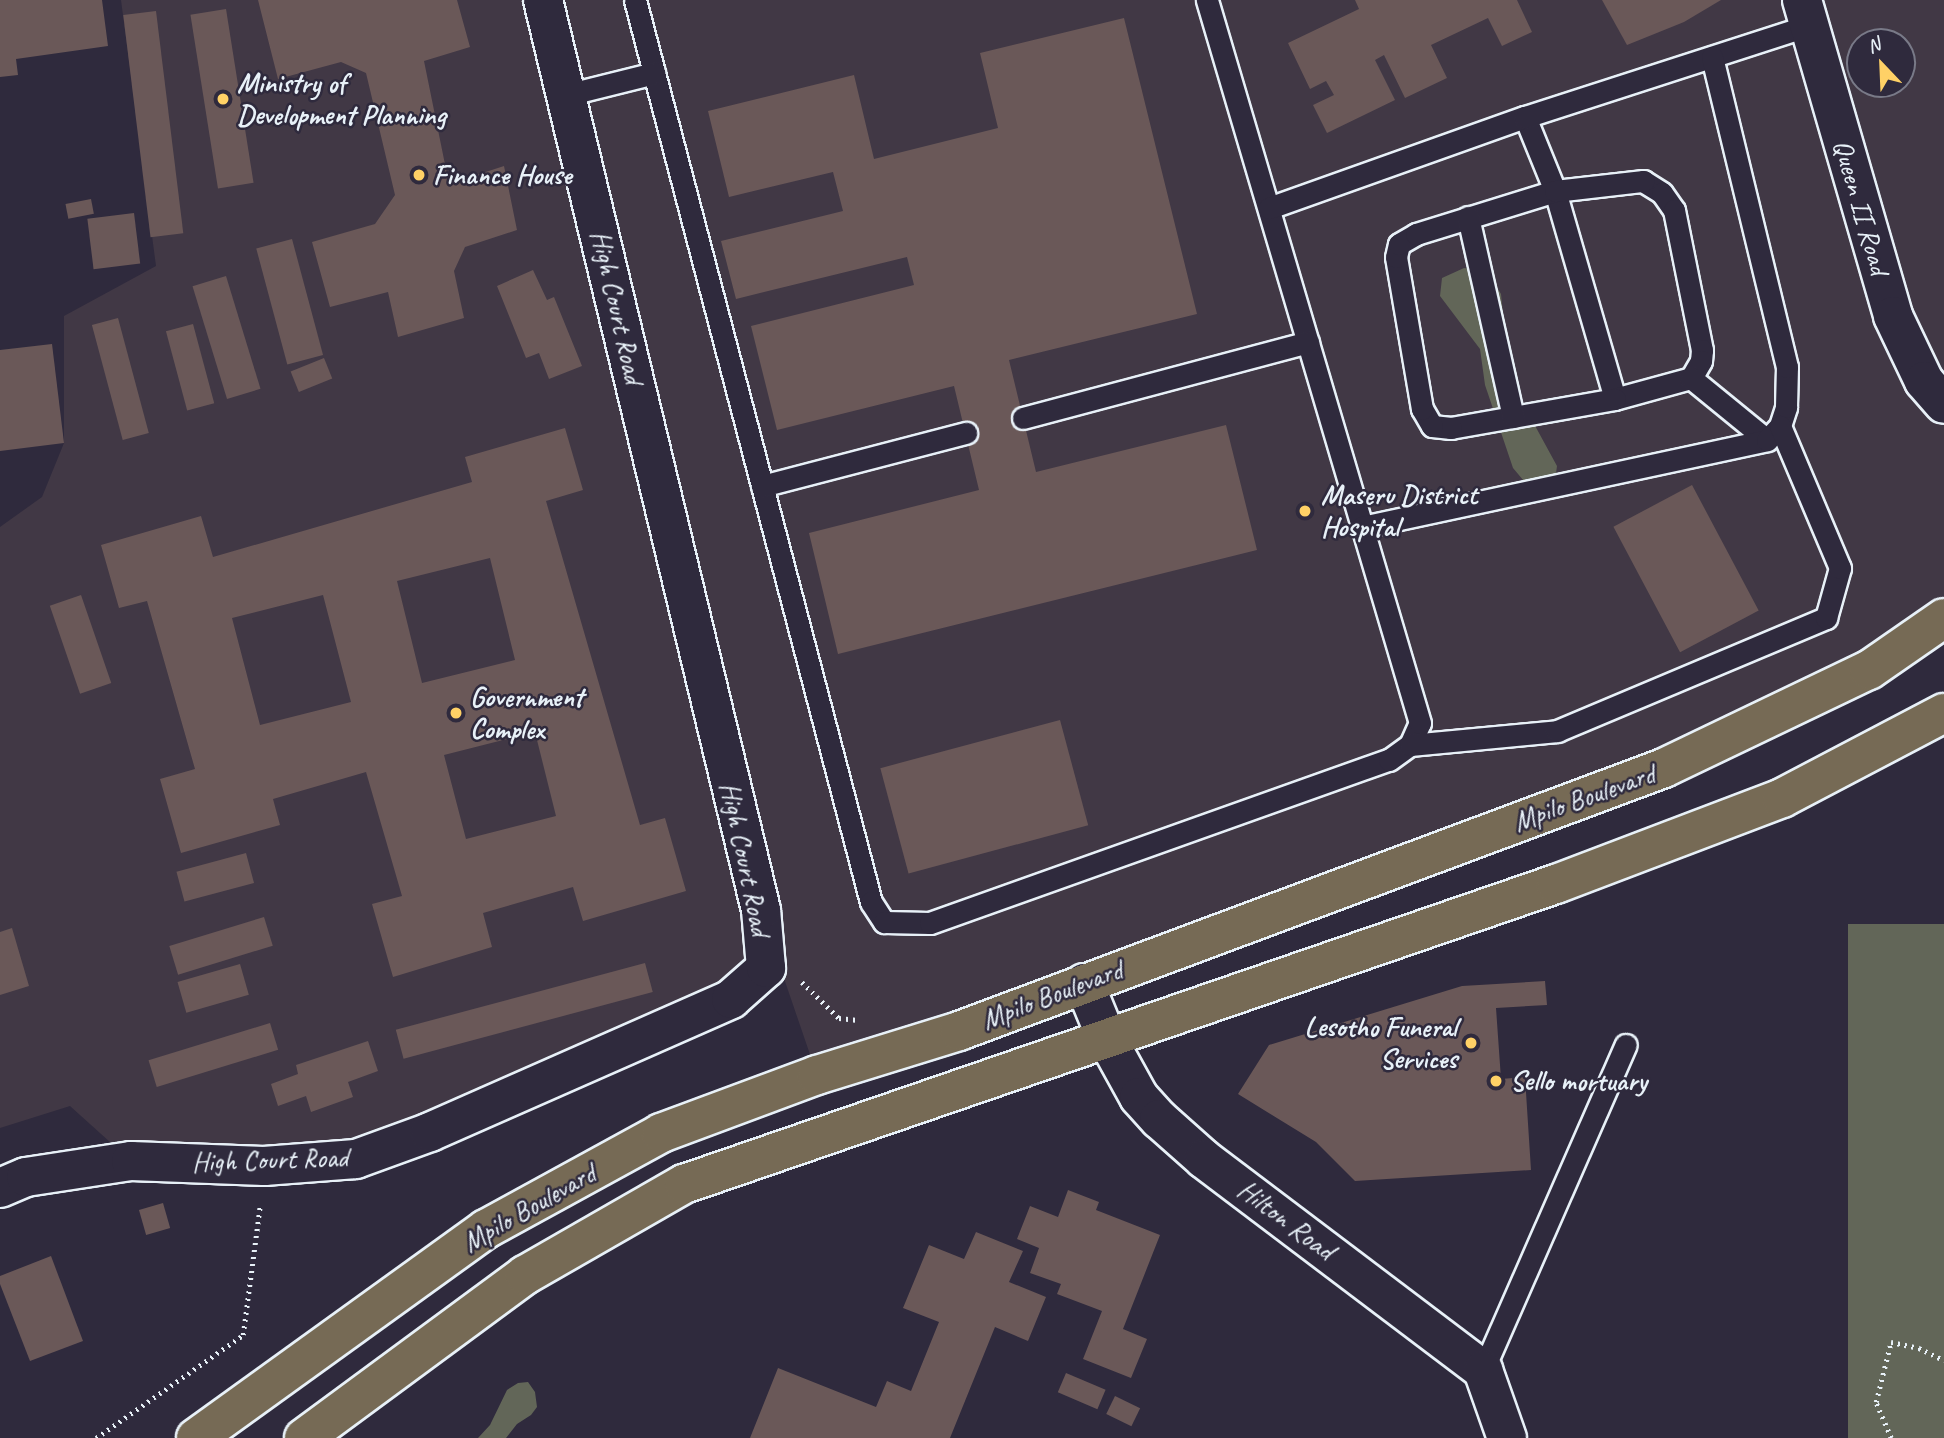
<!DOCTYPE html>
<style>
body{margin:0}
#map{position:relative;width:1944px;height:1438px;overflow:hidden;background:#2f2a3d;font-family:Caveat,sans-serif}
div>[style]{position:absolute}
.built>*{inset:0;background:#413845}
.green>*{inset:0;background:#626658;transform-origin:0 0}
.building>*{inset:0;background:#6a5858;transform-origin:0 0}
.path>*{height:4.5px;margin-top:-2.25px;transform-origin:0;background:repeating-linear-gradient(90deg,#e8f1f8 0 2px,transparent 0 7px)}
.roads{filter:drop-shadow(2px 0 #e8f1f8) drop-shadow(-2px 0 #e8f1f8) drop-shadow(0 2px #e8f1f8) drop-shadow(0 -2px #e8f1f8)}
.service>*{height:21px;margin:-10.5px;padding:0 10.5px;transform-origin:10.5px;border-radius:10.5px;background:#2f2a3d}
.minor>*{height:38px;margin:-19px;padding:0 19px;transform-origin:19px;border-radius:19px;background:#2f2a3d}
.tertiary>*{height:38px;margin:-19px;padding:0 19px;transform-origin:19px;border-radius:19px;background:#2f2a3d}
.trunk>*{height:38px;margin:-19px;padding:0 19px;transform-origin:19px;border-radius:19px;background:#766a55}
.dots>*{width:19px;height:19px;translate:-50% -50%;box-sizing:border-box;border:4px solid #2f2a3d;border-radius:50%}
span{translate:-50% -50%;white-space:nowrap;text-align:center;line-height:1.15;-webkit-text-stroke:5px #2f2a3d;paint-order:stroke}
.poi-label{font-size:28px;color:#e8f1f8;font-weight:700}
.left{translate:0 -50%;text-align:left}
.right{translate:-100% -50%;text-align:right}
.street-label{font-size:28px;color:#e8f1f8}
.north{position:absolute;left:1846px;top:28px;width:70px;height:70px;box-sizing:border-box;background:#2f2a3d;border:2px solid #797a88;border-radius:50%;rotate:337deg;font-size:19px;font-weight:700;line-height:28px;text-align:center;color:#e8f1f8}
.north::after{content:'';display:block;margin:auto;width:24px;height:32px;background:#ffd166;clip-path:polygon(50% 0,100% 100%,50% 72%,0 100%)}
</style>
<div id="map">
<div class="built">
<i style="clip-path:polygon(evenodd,121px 0,1944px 0,1944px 618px,1869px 670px,817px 1075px,762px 914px,766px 968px,356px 1159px,131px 1161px,70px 1106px,0 1128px,0 527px,42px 497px,64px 443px,64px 316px,156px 266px,121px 0,1860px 42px,1902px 42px,1902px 84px,1860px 84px,1860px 42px)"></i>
</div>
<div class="green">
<i style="clip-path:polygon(1464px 268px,1487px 271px,1501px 294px,1504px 324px,1498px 341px,1510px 380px,1557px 466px,1555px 481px,1528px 486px,1513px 468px,1485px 385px,1480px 349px,1440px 296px,1442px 278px)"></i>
<i style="left:1944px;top:924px;width:514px;height:96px;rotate:90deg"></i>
<i style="clip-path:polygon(528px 1382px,535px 1392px,537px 1407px,531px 1415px,517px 1424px,506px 1438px,478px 1438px,490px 1425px,507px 1390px,518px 1383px)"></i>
</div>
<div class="building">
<i style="clip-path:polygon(0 0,102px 0,108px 46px,16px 59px,18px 75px,0 77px)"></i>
<i style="clip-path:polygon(258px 0,457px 0,470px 47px,424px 61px,449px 184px,504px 166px,517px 230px,465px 247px,454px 271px,464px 318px,398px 337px,388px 292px,330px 307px,312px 242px,375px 224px,395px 195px,366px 73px,341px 62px,278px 79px)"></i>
<i style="clip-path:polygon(1355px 0,1517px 0,1532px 32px,1502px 46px,1488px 18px,1431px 45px,1447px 78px,1405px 98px,1384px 55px,1375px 60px,1395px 100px,1327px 133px,1313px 105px,1334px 95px,1326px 81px,1310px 89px,1288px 43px,1359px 9px)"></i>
<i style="clip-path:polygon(1602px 0,1721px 0,1684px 22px,1627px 45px)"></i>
<i style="left:226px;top:9px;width:176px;height:36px;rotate:81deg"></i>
<i style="left:156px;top:11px;width:224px;height:33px;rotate:83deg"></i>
<i style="clip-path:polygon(1124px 18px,1197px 314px,1009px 360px,1023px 418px,1036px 472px,1226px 425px,1257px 550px,838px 654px,809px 533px,979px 490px,954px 386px,777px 430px,751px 326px,914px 285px,907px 257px,736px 299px,721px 241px,843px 211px,833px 172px,729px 197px,708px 111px,854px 75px,874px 159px,998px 128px,980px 53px)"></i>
<i style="left:91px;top:199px;width:15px;height:26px;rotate:79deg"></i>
<i style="left:134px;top:213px;width:51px;height:47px;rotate:83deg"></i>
<i style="left:292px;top:239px;width:120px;height:37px;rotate:75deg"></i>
<i style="clip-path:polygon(533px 270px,547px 300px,554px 297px,582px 366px,549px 379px,539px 353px,526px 358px,497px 286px)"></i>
<i style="left:226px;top:276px;width:118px;height:35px;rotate:73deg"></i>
<i style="left:118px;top:318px;width:119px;height:27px;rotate:75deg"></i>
<i style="left:193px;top:324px;width:82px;height:28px;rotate:75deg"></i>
<i style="clip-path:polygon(52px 344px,64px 443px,0 451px,0 350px)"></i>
<i style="left:324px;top:358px;width:22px;height:36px;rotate:68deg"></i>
<i style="clip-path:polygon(evenodd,565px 428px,583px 490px,546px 501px,640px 825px,665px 818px,686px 891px,583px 921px,573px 887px,483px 913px,492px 947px,393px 977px,372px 904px,402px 896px,366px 772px,273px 799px,280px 825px,181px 853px,160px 779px,195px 769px,147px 601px,119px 608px,101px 545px,201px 516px,213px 557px,472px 482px,465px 457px,565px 428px,490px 558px,515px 660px,422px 683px,397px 581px,490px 558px,565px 428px,323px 595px,351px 702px,260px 725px,232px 618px,323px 595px,565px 428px,535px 732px,556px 816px,466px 839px,444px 755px,535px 732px)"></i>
<i style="left:1692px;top:485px;width:142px;height:89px;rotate:62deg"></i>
<i style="left:81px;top:595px;width:93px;height:33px;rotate:71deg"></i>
<i style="left:1060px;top:720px;width:109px;height:186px;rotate:75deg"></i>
<i style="left:246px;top:853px;width:31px;height:72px;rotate:75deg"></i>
<i style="left:264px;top:917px;width:30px;height:99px;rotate:73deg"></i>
<i style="clip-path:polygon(12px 928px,29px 986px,0 995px,0 932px)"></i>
<i style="left:645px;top:963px;width:30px;height:258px;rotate:75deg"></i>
<i style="left:240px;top:964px;width:32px;height:65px;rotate:74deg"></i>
<i style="clip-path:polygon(1545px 981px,1547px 1005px,1496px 1008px,1501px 1079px,1525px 1077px,1531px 1170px,1355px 1181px,1316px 1142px,1238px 1094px,1269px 1045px,1462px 986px)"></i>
<i style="left:270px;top:1023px;width:28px;height:127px;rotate:73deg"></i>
<i style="clip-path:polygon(368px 1041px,378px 1071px,348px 1082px,353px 1097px,311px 1112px,306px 1096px,278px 1106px,271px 1084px,298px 1074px,296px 1065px)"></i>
<i style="clip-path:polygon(1068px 1190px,1099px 1202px,1096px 1210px,1160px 1235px,1123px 1329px,1147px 1339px,1131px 1378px,1083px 1359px,1102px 1311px,1057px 1294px,1061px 1284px,1030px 1273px,1039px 1248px,1017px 1239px,1030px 1206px,1058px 1217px)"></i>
<i style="left:163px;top:1203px;width:26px;height:25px;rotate:74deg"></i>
<i style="clip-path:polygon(976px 1232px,1023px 1251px,1009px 1282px,1046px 1297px,1028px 1341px,995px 1327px,950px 1438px,750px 1438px,778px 1368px,876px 1407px,887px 1381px,911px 1391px,939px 1322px,903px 1308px,929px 1245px,964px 1259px)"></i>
<i style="clip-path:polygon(51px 1256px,83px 1341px,30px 1361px,0 1284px,0 1276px)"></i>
<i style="left:1066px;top:1373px;width:43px;height:21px;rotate:23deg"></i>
<i style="left:1115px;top:1396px;width:28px;height:20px;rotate:26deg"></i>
</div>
<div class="path">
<i style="left:802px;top:982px;width:52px;rotate:44.2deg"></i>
<i style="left:839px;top:1018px;width:19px;rotate:6deg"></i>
<i style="left:96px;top:1438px;width:179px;rotate:-35deg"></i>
<i style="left:243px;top:1335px;width:131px;rotate:-82.5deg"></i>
<i style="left:1891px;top:1438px;width:39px;rotate:-113deg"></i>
<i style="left:1876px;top:1402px;width:62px;rotate:-76deg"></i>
<i style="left:1891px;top:1342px;width:29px;rotate:12deg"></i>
<i style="left:1919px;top:1348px;width:28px;rotate:26deg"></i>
</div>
<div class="roads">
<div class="service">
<i style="left:635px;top:0;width:932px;rotate:75.34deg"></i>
<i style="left:871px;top:902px;width:24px;rotate:57deg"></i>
<i style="left:884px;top:922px;width:46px;rotate:1.2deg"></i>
<i style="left:930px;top:923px;width:487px;rotate:-19.6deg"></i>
<i style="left:1389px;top:760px;width:26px;rotate:-36deg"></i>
<i style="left:1410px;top:745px;width:24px;rotate:-66deg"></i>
<i style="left:1420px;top:723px;width:754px;rotate:-106.42deg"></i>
<i style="left:566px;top:95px;width:91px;rotate:-14deg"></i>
<i style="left:1525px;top:117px;width:80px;rotate:67.9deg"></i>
<i style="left:1555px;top:191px;width:216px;rotate:73.9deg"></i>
<i style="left:1643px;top:181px;width:22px;rotate:32deg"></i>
<i style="left:1662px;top:193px;width:21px;rotate:55deg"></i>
<i style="left:1674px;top:210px;width:143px;rotate:78.7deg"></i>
<i style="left:1702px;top:350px;width:11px;rotate:95deg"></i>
<i style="left:1701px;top:361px;width:20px;rotate:120deg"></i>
<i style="left:1691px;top:378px;width:79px;rotate:164.6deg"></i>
<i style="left:1615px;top:399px;width:167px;rotate:170deg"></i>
<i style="left:1451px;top:428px;width:19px;rotate:-174deg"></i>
<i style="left:1432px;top:426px;width:20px;rotate:-120deg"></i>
<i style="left:1422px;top:409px;width:154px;rotate:-99.7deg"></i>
<i style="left:1396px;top:257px;width:13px;rotate:-77deg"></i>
<i style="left:1399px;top:244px;width:20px;rotate:-30deg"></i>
<i style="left:1416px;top:234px;width:145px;rotate:-17.2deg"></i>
<i style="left:1555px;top:191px;width:89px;rotate:-6.5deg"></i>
<i style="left:1269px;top:208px;width:272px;rotate:-19.6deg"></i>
<i style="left:1525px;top:117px;width:299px;rotate:-17.9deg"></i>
<i style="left:1468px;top:217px;width:205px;rotate:77.3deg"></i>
<i style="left:1691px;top:378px;width:98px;rotate:39.2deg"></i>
<i style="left:1023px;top:418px;width:295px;rotate:-14.9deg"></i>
<i style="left:762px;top:486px;width:211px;rotate:-14.6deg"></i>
<i style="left:1362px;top:527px;width:414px;rotate:-12.1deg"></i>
<i style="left:1767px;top:440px;width:19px;rotate:-47deg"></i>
<i style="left:1780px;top:426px;width:20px;rotate:-72deg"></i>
<i style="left:1786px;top:407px;width:40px;rotate:-88.6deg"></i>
<i style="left:1787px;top:367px;width:319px;rotate:-103.6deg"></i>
<i style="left:1410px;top:745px;width:148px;rotate:-5.4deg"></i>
<i style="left:1557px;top:731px;width:292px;rotate:-22.8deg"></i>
<i style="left:1826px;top:618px;width:52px;rotate:-74.4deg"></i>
<i style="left:1840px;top:568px;width:154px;rotate:-112.9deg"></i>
<i style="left:1483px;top:1370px;width:355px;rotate:-66.3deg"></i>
</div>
<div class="minor">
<i style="left:0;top:1188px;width:28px;rotate:-23deg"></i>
<i style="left:26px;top:1177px;width:106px;rotate:-8.7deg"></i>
<i style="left:131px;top:1161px;width:133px;rotate:2.2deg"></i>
<i style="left:264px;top:1166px;width:92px;rotate:-4.4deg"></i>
<i style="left:356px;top:1159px;width:79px;rotate:-20deg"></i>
<i style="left:430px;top:1132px;width:329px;rotate:-23.8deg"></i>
<i style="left:731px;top:999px;width:47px;rotate:-41.5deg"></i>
<i style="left:766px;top:968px;width:58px;rotate:-94.9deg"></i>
<i style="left:761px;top:910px;width:936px;rotate:-103.47deg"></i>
</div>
<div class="tertiary">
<i style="left:1802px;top:0;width:329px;rotate:73.9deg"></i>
<i style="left:1893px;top:316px;width:72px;rotate:64.5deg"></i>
<i style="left:1924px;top:381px;width:30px;rotate:49deg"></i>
<i style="left:1084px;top:983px;width:61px;rotate:67.7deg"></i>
<i style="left:1107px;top:1039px;width:66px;rotate:61.1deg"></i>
<i style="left:1139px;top:1097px;width:30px;rotate:48deg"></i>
<i style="left:1159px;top:1119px;width:60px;rotate:41.6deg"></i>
<i style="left:1204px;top:1159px;width:350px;rotate:37.1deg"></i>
<i style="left:1483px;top:1370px;width:72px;rotate:70.6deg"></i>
</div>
<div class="trunk">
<i style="left:196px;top:1438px;width:357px;rotate:-35.8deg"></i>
<i style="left:486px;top:1229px;width:200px;rotate:-28.7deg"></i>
<i style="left:661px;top:1133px;width:166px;rotate:-20.4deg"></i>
<i style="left:817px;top:1075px;width:149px;rotate:-17.2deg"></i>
<i style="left:959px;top:1031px;width:752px;rotate:-20.46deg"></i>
<i style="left:1664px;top:768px;width:227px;rotate:-25.6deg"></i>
<i style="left:1869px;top:670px;width:91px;rotate:-34.7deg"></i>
<i style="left:304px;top:1438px;width:275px;rotate:-36.4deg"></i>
<i style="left:525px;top:1275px;width:183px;rotate:-29.8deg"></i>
<i style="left:684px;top:1184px;width:922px;rotate:-18.99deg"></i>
<i style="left:1556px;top:884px;width:242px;rotate:-20.8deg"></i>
<i style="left:1782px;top:798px;width:183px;rotate:-27.7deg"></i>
</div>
</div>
<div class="dots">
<i style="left:223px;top:99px;background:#ffd166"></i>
<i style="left:419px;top:175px;background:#ffd166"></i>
<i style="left:1305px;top:511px;background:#ffd166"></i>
<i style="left:456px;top:713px;background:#ffd166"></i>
<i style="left:1471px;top:1043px;background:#ffd166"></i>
<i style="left:1496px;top:1081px;background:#ffd166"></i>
</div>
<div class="poi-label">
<span class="left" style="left:237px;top:99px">Ministry of<br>Development Planning</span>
<span class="left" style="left:433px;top:175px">Finance House</span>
<span class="left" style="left:1321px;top:511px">Maseru District<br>Hospital</span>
<span class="left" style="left:470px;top:713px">Government<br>Complex</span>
<span class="right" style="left:1457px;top:1043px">Lesotho Funeral<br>Services</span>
<span class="left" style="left:1510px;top:1081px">Sello mortuary</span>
</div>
<div class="street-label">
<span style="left:1861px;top:207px;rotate:74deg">Queen II Road</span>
<span style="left:617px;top:307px;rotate:77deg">High Court Road</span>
<span style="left:1584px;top:798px;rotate:-20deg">Mpilo Boulevard</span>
<span style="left:745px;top:859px;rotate:78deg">High Court Road</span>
<span style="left:1052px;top:995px;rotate:-21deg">Mpilo Boulevard</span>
<span style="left:270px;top:1160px;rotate:-2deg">High Court Road</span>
<span style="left:529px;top:1208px;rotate:-30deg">Mpilo Boulevard</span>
<span style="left:1286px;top:1220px;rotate:37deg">Hilton Road</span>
</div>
<div class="north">N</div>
</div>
